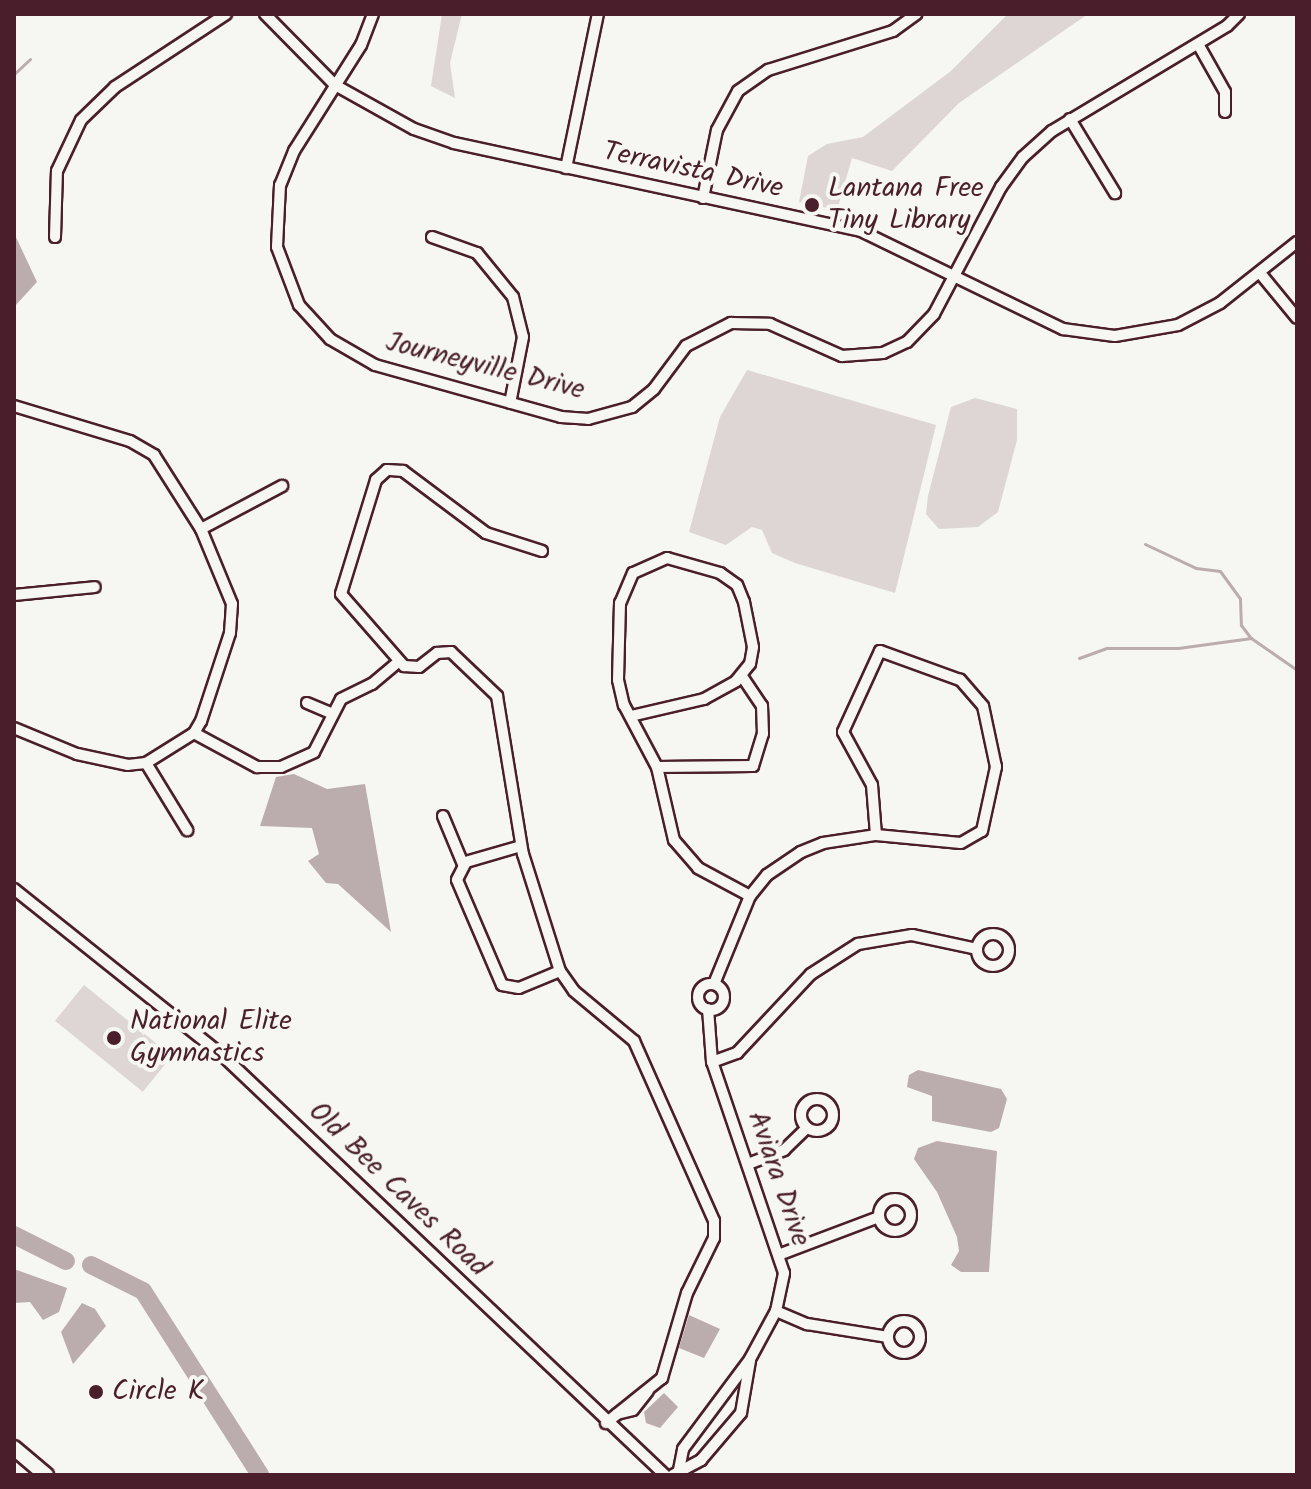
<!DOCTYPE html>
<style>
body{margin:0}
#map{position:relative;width:1311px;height:1489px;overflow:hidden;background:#f6f6f2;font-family:Kalam,sans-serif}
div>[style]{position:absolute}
.green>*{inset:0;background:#ddd6d5;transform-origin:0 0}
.water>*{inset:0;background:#bbadae}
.stream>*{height:3px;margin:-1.5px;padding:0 1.5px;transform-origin:1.5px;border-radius:1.5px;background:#bbadae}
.river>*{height:18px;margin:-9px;padding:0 9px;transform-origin:9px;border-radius:9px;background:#bbadae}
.roads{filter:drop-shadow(2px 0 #4a1f2b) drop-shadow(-2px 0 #4a1f2b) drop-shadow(0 2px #4a1f2b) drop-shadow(0 -2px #4a1f2b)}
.minor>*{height:10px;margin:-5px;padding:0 5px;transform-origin:5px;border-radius:5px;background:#f6f6f2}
.minor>.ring{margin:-5px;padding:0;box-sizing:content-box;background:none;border:10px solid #f6f6f2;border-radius:50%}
.major>*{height:14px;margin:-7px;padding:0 7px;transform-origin:7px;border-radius:7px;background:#f6f6f2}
.dots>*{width:22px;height:22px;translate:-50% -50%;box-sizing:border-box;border:4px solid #f6f6f2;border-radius:50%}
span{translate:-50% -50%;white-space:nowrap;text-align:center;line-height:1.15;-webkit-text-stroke:8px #f6f6f2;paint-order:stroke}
.street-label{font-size:28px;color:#4a1f2b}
.poi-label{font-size:28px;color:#4a1f2b}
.left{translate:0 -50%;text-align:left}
.frame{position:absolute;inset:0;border:16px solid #4a1f2b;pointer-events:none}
</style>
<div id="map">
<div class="green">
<i style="clip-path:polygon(442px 14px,462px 14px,450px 63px,455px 98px,431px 86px)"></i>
<i style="clip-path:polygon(1008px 14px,1088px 14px,959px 103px,892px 171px,852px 158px,837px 210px,799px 202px,808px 156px,827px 144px,863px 137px,951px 71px)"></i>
<i style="clip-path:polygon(747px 370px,936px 425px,895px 593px,795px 563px,772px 553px,762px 530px,752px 527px,726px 545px,689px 532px,720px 417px)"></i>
<i style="clip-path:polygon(975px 398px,1017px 409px,1017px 440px,998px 512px,978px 527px,939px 529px,926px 514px,928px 496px,951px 407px)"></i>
<i style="left:84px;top:985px;width:113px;height:46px;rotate:39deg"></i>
</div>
<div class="water">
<i style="clip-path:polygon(14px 233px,37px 282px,14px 307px)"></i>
<i style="clip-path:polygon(294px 774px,327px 789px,365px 784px,391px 932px,338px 884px,326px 883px,308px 861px,319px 854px,312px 828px,260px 826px,276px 777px)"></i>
<i style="clip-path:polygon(918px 1070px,1001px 1089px,1007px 1099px,999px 1128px,991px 1132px,932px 1121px,932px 1096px,907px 1087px,909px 1075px)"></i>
<i style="clip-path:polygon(937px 1141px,997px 1151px,989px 1272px,961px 1272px,951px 1265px,959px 1251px,957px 1237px,937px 1192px,914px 1159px,918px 1148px)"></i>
<i style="clip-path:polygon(14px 1269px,67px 1288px,59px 1312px,43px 1320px,30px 1302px,14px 1303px)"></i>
<i style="clip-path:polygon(82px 1303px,95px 1309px,106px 1326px,73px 1364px,61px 1332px)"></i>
<i style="clip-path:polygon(689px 1315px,720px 1329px,704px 1358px,679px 1348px)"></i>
<i style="clip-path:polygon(664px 1393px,678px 1407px,660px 1428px,646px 1423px,644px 1412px)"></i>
</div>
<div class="stream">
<i style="left:14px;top:74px;width:22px;rotate:-43deg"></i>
<i style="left:1145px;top:544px;width:56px;rotate:25.2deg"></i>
<i style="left:1196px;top:568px;width:24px;rotate:7deg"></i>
<i style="left:1220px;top:571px;width:34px;rotate:54deg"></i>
<i style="left:1240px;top:599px;width:26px;rotate:88deg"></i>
<i style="left:1241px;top:625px;width:15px;rotate:53deg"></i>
<i style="left:1079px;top:658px;width:30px;rotate:-20deg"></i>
<i style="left:1107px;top:648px;width:71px"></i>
<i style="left:1178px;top:648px;width:74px;rotate:-7.8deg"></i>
<i style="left:1251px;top:638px;width:56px;rotate:34.8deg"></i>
</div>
<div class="river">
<i style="left:14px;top:1235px;width:58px;rotate:26.6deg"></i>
<i style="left:91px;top:1265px;width:58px;rotate:26.6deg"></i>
<i style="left:143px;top:1291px;width:218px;rotate:57.5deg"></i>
</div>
<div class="roads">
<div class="minor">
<i style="left:265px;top:14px;width:100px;rotate:45.4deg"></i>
<i style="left:335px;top:85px;width:90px;rotate:29.1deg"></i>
<i style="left:414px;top:129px;width:42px;rotate:19.3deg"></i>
<i style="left:454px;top:143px;width:416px;rotate:12.2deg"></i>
<i style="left:861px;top:231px;width:225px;rotate:25.9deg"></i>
<i style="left:1063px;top:329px;width:52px;rotate:7.7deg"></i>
<i style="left:1115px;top:336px;width:64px;rotate:-9.9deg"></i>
<i style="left:1178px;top:325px;width:47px;rotate:-27.6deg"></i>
<i style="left:1220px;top:303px;width:98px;rotate:-38.4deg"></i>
<i style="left:373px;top:14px;width:33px;rotate:111deg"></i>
<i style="left:361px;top:45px;width:125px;rotate:122.3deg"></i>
<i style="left:294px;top:151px;width:37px;rotate:112deg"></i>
<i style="left:280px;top:185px;width:62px;rotate:92.8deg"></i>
<i style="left:277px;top:247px;width:62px;rotate:69.2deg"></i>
<i style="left:299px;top:305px;width:46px;rotate:47.6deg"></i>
<i style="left:330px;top:339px;width:52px;rotate:30deg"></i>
<i style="left:375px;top:365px;width:193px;rotate:15.6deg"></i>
<i style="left:561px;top:417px;width:27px;rotate:4deg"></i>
<i style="left:588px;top:419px;width:46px;rotate:-15.3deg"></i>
<i style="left:632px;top:407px;width:28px;rotate:-39deg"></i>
<i style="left:654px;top:389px;width:54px;rotate:-53.3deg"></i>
<i style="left:686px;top:346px;width:51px;rotate:-27.1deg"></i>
<i style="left:731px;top:323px;width:39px;rotate:1deg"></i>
<i style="left:770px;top:324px;width:79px;rotate:24deg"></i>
<i style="left:842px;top:356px;width:41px;rotate:-4.2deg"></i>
<i style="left:883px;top:353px;width:26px;rotate:-25deg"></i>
<i style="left:907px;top:342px;width:39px;rotate:-46deg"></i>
<i style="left:934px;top:314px;width:144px;rotate:-62.2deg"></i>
<i style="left:1001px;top:187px;width:37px;rotate:-54deg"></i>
<i style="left:1023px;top:157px;width:39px;rotate:-42deg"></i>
<i style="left:1052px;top:131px;width:204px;rotate:-31deg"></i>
<i style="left:1227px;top:26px;width:17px;rotate:-45deg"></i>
<i style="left:1198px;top:44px;width:55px;rotate:60.6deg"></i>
<i style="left:1225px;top:92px;width:20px;rotate:90deg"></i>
<i style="left:1070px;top:119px;width:87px;rotate:58.7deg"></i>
<i style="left:566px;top:168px;width:157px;rotate:-78.3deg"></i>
<i style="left:703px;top:198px;width:69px;rotate:-78.4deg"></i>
<i style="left:717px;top:130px;width:44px;rotate:-61.7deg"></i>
<i style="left:738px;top:91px;width:37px;rotate:-35deg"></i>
<i style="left:768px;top:70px;width:131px;rotate:-17.3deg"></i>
<i style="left:893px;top:31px;width:29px;rotate:-36deg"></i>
<i style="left:55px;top:237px;width:66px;rotate:-88.3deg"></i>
<i style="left:57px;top:171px;width:56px;rotate:-64.8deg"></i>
<i style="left:81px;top:120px;width:47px;rotate:-44.1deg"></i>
<i style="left:115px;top:87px;width:133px;rotate:-33.3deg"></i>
<i style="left:432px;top:237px;width:48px;rotate:19.6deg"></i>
<i style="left:477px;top:253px;width:57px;rotate:50.7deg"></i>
<i style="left:513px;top:297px;width:41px;rotate:76deg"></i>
<i style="left:523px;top:337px;width:67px;rotate:101.1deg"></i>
<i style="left:1260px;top:273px;width:58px;rotate:50.6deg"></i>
<i style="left:14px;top:406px;width:121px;rotate:16.8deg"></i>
<i style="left:130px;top:441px;width:28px;rotate:30deg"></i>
<i style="left:154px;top:455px;width:88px;rotate:57.6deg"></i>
<i style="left:201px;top:529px;width:81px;rotate:67.5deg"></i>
<i style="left:232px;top:604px;width:29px;rotate:94deg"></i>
<i style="left:230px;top:633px;width:93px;rotate:108.2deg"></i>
<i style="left:201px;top:721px;width:14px;rotate:120deg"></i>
<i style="left:194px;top:733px;width:57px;rotate:148deg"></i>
<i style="left:146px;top:763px;width:18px;rotate:174deg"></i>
<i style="left:128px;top:765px;width:52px;rotate:-167.8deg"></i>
<i style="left:77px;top:754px;width:68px;rotate:-157.6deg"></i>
<i style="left:201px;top:529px;width:92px;rotate:-28deg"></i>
<i style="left:542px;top:551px;width:59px;rotate:-162.2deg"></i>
<i style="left:486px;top:533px;width:104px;rotate:-143.2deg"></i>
<i style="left:403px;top:471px;width:16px;rotate:-176deg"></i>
<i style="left:387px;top:470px;width:15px;rotate:138deg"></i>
<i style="left:376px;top:480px;width:119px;rotate:107.1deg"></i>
<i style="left:341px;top:594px;width:96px;rotate:48.8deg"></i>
<i style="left:404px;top:666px;width:15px;rotate:4deg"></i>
<i style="left:419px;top:667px;width:23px;rotate:-38deg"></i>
<i style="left:437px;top:653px;width:14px;rotate:-4deg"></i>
<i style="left:451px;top:652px;width:64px;rotate:43.7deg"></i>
<i style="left:497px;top:696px;width:160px;rotate:80.7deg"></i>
<i style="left:523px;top:854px;width:123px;rotate:72.5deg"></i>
<i style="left:560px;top:971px;width:24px;rotate:55deg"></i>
<i style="left:574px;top:991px;width:78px;rotate:39.8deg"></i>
<i style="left:634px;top:1041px;width:197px;rotate:66deg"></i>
<i style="left:714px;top:1221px;width:17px;rotate:90deg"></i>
<i style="left:714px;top:1238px;width:61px;rotate:116.1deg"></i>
<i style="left:687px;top:1293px;width:89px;rotate:106.4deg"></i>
<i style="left:662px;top:1378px;width:72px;rotate:141.2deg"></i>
<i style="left:14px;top:595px;width:81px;rotate:-5.6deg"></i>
<i style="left:307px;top:703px;width:28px;rotate:23deg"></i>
<i style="left:631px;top:716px;width:75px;rotate:-13.1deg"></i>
<i style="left:704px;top:699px;width:37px;rotate:-29deg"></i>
<i style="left:736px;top:681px;width:22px;rotate:-51deg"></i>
<i style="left:750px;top:664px;width:17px;rotate:-80deg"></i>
<i style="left:753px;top:647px;width:46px;rotate:-101.3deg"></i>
<i style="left:744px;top:602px;width:18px;rotate:-112deg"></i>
<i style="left:737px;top:585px;width:21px;rotate:-145deg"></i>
<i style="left:720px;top:573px;width:55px;rotate:-164.2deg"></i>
<i style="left:667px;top:558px;width:37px;rotate:156deg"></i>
<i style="left:633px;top:573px;width:33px;rotate:113deg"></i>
<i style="left:620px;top:603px;width:77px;rotate:91.5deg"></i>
<i style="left:618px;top:680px;width:26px;rotate:77deg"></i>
<i style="left:624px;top:705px;width:70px;rotate:62deg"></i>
<i style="left:657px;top:767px;width:75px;rotate:76.9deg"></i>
<i style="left:674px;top:840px;width:37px;rotate:49deg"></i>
<i style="left:698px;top:868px;width:59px;rotate:28.3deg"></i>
<i style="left:194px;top:733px;width:72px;rotate:28.4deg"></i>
<i style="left:257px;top:767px;width:24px"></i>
<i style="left:281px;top:767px;width:36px;rotate:-24deg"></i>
<i style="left:314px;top:752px;width:59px;rotate:-63deg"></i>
<i style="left:341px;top:699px;width:34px;rotate:-26deg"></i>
<i style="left:372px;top:684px;width:35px;rotate:-40deg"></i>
<i style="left:146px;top:763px;width:79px;rotate:58.5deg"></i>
<i style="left:657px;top:767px;width:96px;rotate:-0.6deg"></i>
<i style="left:753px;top:766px;width:34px;rotate:-73deg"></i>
<i style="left:763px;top:734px;width:28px;rotate:-92deg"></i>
<i style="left:762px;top:706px;width:37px;rotate:-124deg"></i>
<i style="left:443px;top:816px;width:52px;rotate:67.4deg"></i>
<i style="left:521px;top:846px;width:57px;rotate:163.8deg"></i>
<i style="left:466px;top:862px;width:20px;rotate:117deg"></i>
<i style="left:457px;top:880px;width:114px;rotate:66.8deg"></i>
<i style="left:502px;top:985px;width:17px;rotate:10deg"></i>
<i style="left:519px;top:988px;width:44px;rotate:-22.5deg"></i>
<i style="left:14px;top:889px;width:265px;rotate:38.6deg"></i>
<i style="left:221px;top:1054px;width:612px;rotate:43.48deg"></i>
<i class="ring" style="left:977px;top:934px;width:22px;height:22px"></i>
<i style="left:714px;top:984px;width:95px;rotate:-67.8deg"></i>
<i style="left:750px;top:896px;width:27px;rotate:-51deg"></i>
<i style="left:767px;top:875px;width:41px;rotate:-34.1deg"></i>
<i style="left:801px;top:852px;width:24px;rotate:-22deg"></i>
<i style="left:823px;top:843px;width:54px;rotate:-8.6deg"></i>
<i style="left:876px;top:835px;width:85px;rotate:5.4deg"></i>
<i style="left:961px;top:843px;width:24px;rotate:-30deg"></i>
<i style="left:982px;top:831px;width:66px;rotate:-77.7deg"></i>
<i style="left:996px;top:767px;width:62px;rotate:-102deg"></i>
<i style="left:983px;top:706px;width:35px;rotate:-131deg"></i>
<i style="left:960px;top:680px;width:85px;rotate:-160.1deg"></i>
<i style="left:880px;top:651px;width:89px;rotate:114.6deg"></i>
<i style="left:843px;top:732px;width:60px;rotate:61.3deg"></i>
<i style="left:872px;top:785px;width:50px;rotate:85.4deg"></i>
<i class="ring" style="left:698px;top:984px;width:16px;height:16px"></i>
<i style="left:712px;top:1062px;width:27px;rotate:-20deg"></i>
<i style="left:737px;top:1053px;width:108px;rotate:-46.9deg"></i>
<i style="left:811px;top:974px;width:56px;rotate:-32.6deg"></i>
<i style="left:858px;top:944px;width:55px;rotate:-9.5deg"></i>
<i style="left:912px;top:935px;width:66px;rotate:12.2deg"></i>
<i class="ring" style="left:801px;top:1099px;width:22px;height:22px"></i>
<i style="left:748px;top:1164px;width:39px;rotate:-21deg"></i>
<i style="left:784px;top:1150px;width:32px;rotate:-44deg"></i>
<i class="ring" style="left:879px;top:1199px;width:22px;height:22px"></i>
<i style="left:781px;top:1254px;width:105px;rotate:-20.7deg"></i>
<i style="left:776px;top:1311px;width:34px;rotate:23deg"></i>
<i style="left:807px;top:1324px;width:82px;rotate:9.1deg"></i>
<i class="ring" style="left:888px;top:1321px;width:22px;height:22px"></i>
<i style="left:617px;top:1414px;width:16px;rotate:-14deg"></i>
<i style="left:633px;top:1410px;width:24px;rotate:-52deg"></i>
<i style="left:679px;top:1470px;width:21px;rotate:-79deg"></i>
<i style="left:683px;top:1449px;width:112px;rotate:-53.3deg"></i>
<i style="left:750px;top:1359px;width:55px;rotate:-61.6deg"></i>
<i style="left:776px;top:1311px;width:39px;rotate:-78deg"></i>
<i style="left:784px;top:1273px;width:223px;rotate:-108.8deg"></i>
<i style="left:712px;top:1062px;width:53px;rotate:-94.3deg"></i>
<i style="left:673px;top:1475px;width:32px;rotate:-28deg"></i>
<i style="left:701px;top:1460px;width:62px;rotate:-49.6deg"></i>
<i style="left:741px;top:1413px;width:53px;rotate:-80.2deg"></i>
</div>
<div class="major">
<i style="left:14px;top:1448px;width:42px;rotate:40.2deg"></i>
</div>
</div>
<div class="dots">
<i style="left:812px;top:205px;background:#4a1f2b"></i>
<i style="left:114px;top:1038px;background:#4a1f2b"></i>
<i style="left:96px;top:1392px;background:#4a1f2b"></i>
</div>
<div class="street-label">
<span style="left:693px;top:171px;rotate:12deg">Terravista Drive</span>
<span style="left:485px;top:367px;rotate:14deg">Journeyville Drive</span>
<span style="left:778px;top:1179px;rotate:71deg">Aviara Drive</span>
<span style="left:398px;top:1190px;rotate:44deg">Old Bee Caves Road</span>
</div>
<div class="poi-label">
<span class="left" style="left:828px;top:205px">Lantana Free<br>Tiny Library</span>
<span class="left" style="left:130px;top:1038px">National Elite<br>Gymnastics</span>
<span class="left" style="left:112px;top:1392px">Circle K</span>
</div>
<div class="frame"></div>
</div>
